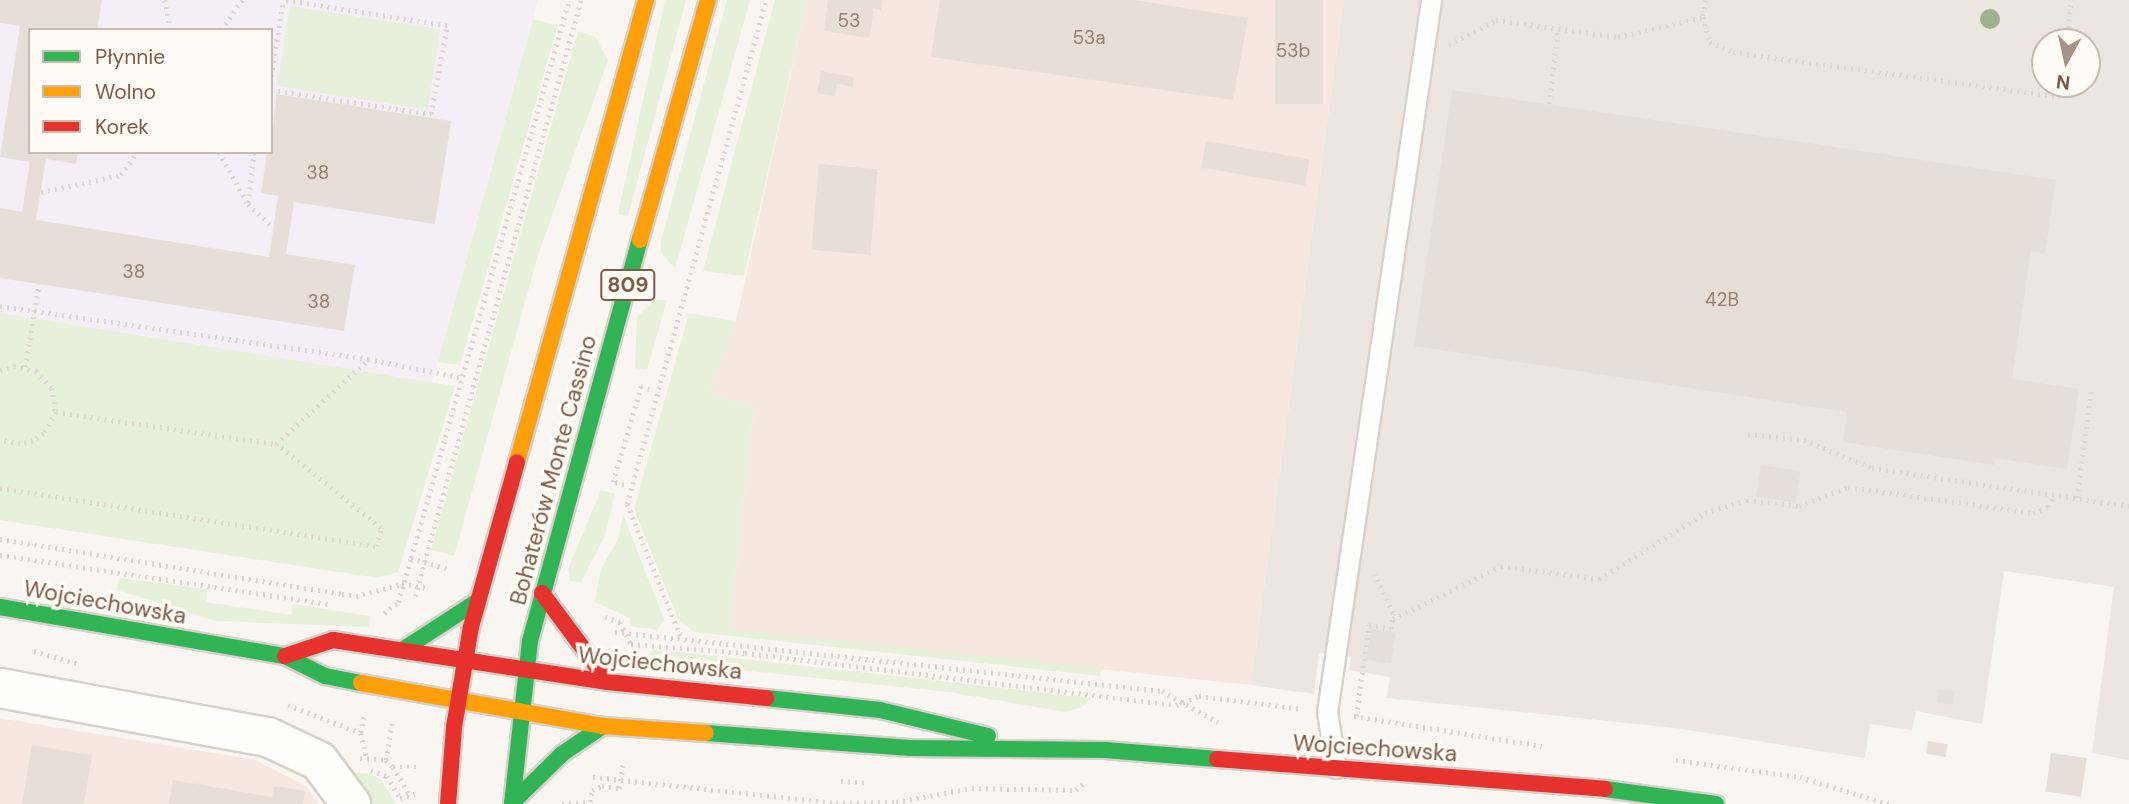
<!DOCTYPE html>
<meta charset="utf-8">
<style>
body{margin:0}
#map{position:relative;width:2129px;height:804px;overflow:hidden;background:#f9f5f0;font-family:"DM Sans",sans-serif}
div>[style]{position:absolute}
.commercial>*{inset:0;background:#f6e8e1}
.industrial>*{inset:0;background:#ede5e0}
.education>*{inset:0;background:#f6eef6}
.green>*{inset:0;background:#e7f0db;transform-origin:0 0}
.building>*{inset:0;background:#e6ded7;transform-origin:0 0}
.path>*{height:4.5px;margin-top:-2.25px;transform-origin:0;background:repeating-linear-gradient(90deg,#dcd5d0 0 2px,transparent 0 7px)}
.roads{filter:drop-shadow(2px 0 #d7d1cb) drop-shadow(-2px 0 #d7d1cb) drop-shadow(0 2px #d7d1cb) drop-shadow(0 -2px #d7d1cb)}
.lane>*{height:19px;margin:-9.5px;padding:0 9.5px;transform-origin:9.5px;border-radius:9.5px;background:#fefefd}
.street>*{height:38px;margin:-19px;padding:0 19px;transform-origin:19px;border-radius:19px;background:#fefefd}
.fast>*{height:16px;margin:-8px;padding:0 8px;transform-origin:8px;border-radius:8px;background:#30b455}
.slow>*{height:16px;margin:-8px;padding:0 8px;transform-origin:8px;border-radius:8px;background:#ff9f0a}
.jam>*{height:16px;margin:-8px;padding:0 8px;transform-origin:8px;border-radius:8px;background:#e5322d}
.trees>*{width:20px;height:20px;margin:-10px;border-radius:50%;background:#9eb190}
span{translate:-50% -50%;white-space:nowrap;text-align:center;line-height:1.15;-webkit-text-stroke:7px #fffaf3;paint-order:stroke}
.number-label{font-size:19px;color:#977e72}
.number-label span{-webkit-text-stroke-width:0}
.shield-label span{padding:2px 5px;background:#fffaf3;border:2px solid;border-radius:5px;-webkit-text-stroke-width:0}
.shield-label{font-size:21px;color:#7a5c4d;font-weight:700}
.street-label{font-size:23px;color:#7a5c4d}
.legend{position:absolute;left:28px;top:28px;width:245px;height:126px;box-sizing:border-box;background:#fffaf3;border:2px solid #cabbb1;margin:0;padding:9px 12px;list-style:none;font-size:21px;color:#7a5c4d}
.legend li{display:flex;align-items:center;gap:14px;height:35px}
.legend b{width:35px;border:2px solid #cabbb1}
.north{position:absolute;left:2031px;top:28px;width:70px;height:70px;box-sizing:border-box;background:#fffaf3;border:2px solid #cabbb1;border-radius:50%;rotate:188deg;font-size:19px;font-weight:700;line-height:28px;text-align:center;color:#7a5c4d}
.north::after{content:'';display:block;margin:auto;width:24px;height:32px;background:#a69286;clip-path:polygon(50% 0,100% 100%,50% 72%,0 100%)}
</style>
<div id="map">
<div class="commercial">
<i style="clip-path:polygon(807px 0,1344px 0,1251px 685px,729px 630px,754px 407px,708px 394px,736px 321px)"></i>
<i style="clip-path:polygon(0 718px,255px 760px,306px 786px,319px 804px,0 804px)"></i>
</div>
<div class="industrial">
<i style="clip-path:polygon(evenodd,1344px 0,2129px 0,2129px 760px,2092px 753px,2114px 587px,2004px 571px,1982px 724px,1916px 711px,1912px 730px,1870px 724px,1865px 758px,1675px 728px,1387px 698px,1390px 677px,1349px 670px,1351px 657px,1319px 653px,1314px 694px,1251px 685px,1344px 0,2045px 42px,2087px 42px,2087px 84px,2045px 84px,2045px 42px)"></i>
</div>
<div class="education">
<i style="clip-path:polygon(evenodd,0 0,538px 0,378px 578px,0 520px,0 0,30px 30px,271px 30px,271px 152px,30px 152px,30px 30px)"></i>
</div>
<div class="green">
<i style="clip-path:polygon(665px 0,686px 0,628px 216px,618px 214px)"></i>
<i style="clip-path:polygon(727px 0,750px 0,675px 269px,661px 252px,661px 241px)"></i>
<i style="clip-path:polygon(775px 0,807px 0,744px 276px,703px 271px)"></i>
<i style="left:290px;top:6px;width:152px;height:81px;rotate:9deg"></i>
<i style="clip-path:polygon(533px 19px,558px 25px,460px 365px,438px 362px)"></i>
<i style="clip-path:polygon(578px 31px,595px 37px,608px 60px,539px 252px,454px 556px,431px 550px)"></i>
<i style="clip-path:polygon(654px 300px,667px 300px,647px 370px,635px 368px,637px 317px)"></i>
<i style="clip-path:polygon(0 313px,455px 386px,398px 572px,378px 578px,0 520px)"></i>
<i style="clip-path:polygon(689px 313px,736px 321px,708px 394px,754px 407px,729px 629px,1101px 668px,1100px 676px,694px 632px,678px 619px,634px 509px)"></i>
<i style="clip-path:polygon(601px 490px,615px 494px,605px 535px,581px 582px,570px 581px,568px 569px)"></i>
<i style="clip-path:polygon(623px 514px,664px 620px,657px 630px,630px 626px,630px 618px,595px 602px,601px 569px,619px 537px)"></i>
<i style="clip-path:polygon(119px 578px,207px 589px,206px 602px,291px 615px,293px 604px,370px 616px,369px 627px,216px 621px,117px 590px)"></i>
<i style="clip-path:polygon(653px 649px,1092px 698px,1082px 707px,1066px 712px,948px 692px,645px 660px)"></i>
<i style="clip-path:polygon(350px 772px,372px 774px,381px 780px,396px 804px,370px 804px)"></i>
</div>
<div class="building">
<i style="clip-path:polygon(0 0,102px 0,97px 30px,30px 30px,30px 152px,78px 152px,76px 164px,46px 159px,36px 220px,269px 257px,278px 196px,261px 193px,267px 152px,271px 152px,276px 94px,451px 121px,435px 224px,294px 202px,286px 254px,355px 265px,344px 331px,0 278px,0 208px,22px 212px,30px 162px,0 157px,20px 26px,0 23px)"></i>
<i style="clip-path:polygon(828px 0,882px 0,881px 10px,874px 9px,869px 38px,824px 31px)"></i>
<i style="clip-path:polygon(940px 0,1134px 0,1248px 18px,1233px 100px,931px 57px)"></i>
<i style="left:1275px;top:0;width:48px;height:104px"></i>
<i style="clip-path:polygon(821px 71px,854px 77px,853px 87px,837px 84px,835px 96px,817px 93px)"></i>
<i style="clip-path:polygon(1452px 90px,2056px 180px,2045px 253px,2031px 251px,2012px 379px,2079px 389px,2067px 469px,1995px 458px,1994px 465px,1843px 442px,1847px 412px,1414px 346px)"></i>
<i style="left:1206px;top:141px;width:105px;height:27px;rotate:10deg"></i>
<i style="left:819px;top:164px;width:59px;height:86px;rotate:5deg"></i>
<i style="left:1761px;top:465px;width:40px;height:32px;rotate:9deg"></i>
<i style="left:1371px;top:629px;width:25px;height:31px;rotate:9deg"></i>
<i style="left:1939px;top:689px;width:16px;height:14px;rotate:7deg"></i>
<i style="left:1928px;top:741px;width:20px;height:13px;rotate:9deg"></i>
<i style="clip-path:polygon(32px 745px,92px 755px,84px 804px,22px 804px)"></i>
<i style="left:2051px;top:753px;width:36px;height:39px;rotate:8deg"></i>
<i style="clip-path:polygon(173px 780px,272px 797px,274px 786px,305px 791px,303px 804px,169px 804px)"></i>
</div>
<div class="path">
<i style="left:165px;top:0;width:31px;rotate:79deg"></i>
<i style="left:1703px;top:16px;width:16px;rotate:-83deg"></i>
<i style="left:221px;top:30px;width:37px;rotate:-55deg"></i>
<i style="left:2067px;top:42px;width:42px;rotate:-84.6deg"></i>
<i style="left:1449px;top:45px;width:53px;rotate:-28deg"></i>
<i style="left:1496px;top:20px;width:123px;rotate:7.9deg"></i>
<i style="left:1618px;top:37px;width:87px;rotate:-13.2deg"></i>
<i style="left:1703px;top:17px;width:26px;rotate:74deg"></i>
<i style="left:1710px;top:42px;width:25px;rotate:23deg"></i>
<i style="left:1733px;top:52px;width:330px;rotate:7.8deg"></i>
<i style="left:2060px;top:97px;width:13px;rotate:-81deg"></i>
<i style="left:271px;top:76px;width:76px;rotate:-80.9deg"></i>
<i style="left:271px;top:90px;width:162px;rotate:8.5deg"></i>
<i style="left:431px;top:114px;width:89px;rotate:-79.7deg"></i>
<i style="left:447px;top:26px;width:167px;rotate:-171deg"></i>
<i style="left:1549px;top:104px;width:77px;rotate:-83.2deg"></i>
<i style="left:219px;top:152px;width:60px;rotate:60.9deg"></i>
<i style="left:248px;top:204px;width:34px;rotate:43deg"></i>
<i style="left:41px;top:192px;width:82px;rotate:-12deg"></i>
<i style="left:121px;top:175px;width:28px;rotate:-55deg"></i>
<i style="left:248px;top:203px;width:51px;rotate:-83.3deg"></i>
<i style="left:0;top:306px;width:372px;rotate:8.2deg"></i>
<i style="left:368px;top:359px;width:98px;rotate:11.2deg"></i>
<i style="left:25px;top:367px;width:84px;rotate:-80.4deg"></i>
<i style="left:0;top:370px;width:15px;rotate:-16deg"></i>
<i style="left:14px;top:366px;width:23px;rotate:13deg"></i>
<i style="left:36px;top:371px;width:23px;rotate:47deg"></i>
<i style="left:52px;top:388px;width:24px;rotate:81deg"></i>
<i style="left:56px;top:412px;width:25px;rotate:119deg"></i>
<i style="left:44px;top:434px;width:13px;rotate:148deg"></i>
<i style="left:33px;top:441px;width:13px;rotate:167deg"></i>
<i style="left:20px;top:444px;width:20px;rotate:-169deg"></i>
<i style="left:56px;top:412px;width:222px;rotate:8.3deg"></i>
<i style="left:276px;top:444px;width:125px;rotate:-42.4deg"></i>
<i style="left:1748px;top:434px;width:56px;rotate:6.1deg"></i>
<i style="left:1804px;top:440px;width:74px;rotate:22.4deg"></i>
<i style="left:1872px;top:468px;width:260px;rotate:8.4deg"></i>
<i style="left:624px;top:485px;width:11px;rotate:-165deg"></i>
<i style="left:613px;top:482px;width:100px;rotate:-73.7deg"></i>
<i style="left:641px;top:386px;width:9px;rotate:21deg"></i>
<i style="left:0;top:488px;width:380px;rotate:8.8deg"></i>
<i style="left:376px;top:546px;width:19px;rotate:-74deg"></i>
<i style="left:381px;top:528px;width:134px;rotate:-141.3deg"></i>
<i style="left:2077px;top:498px;width:108px;rotate:-82.5deg"></i>
<i style="left:0;top:539px;width:346px;rotate:9.1deg"></i>
<i style="left:342px;top:594px;width:14px;rotate:8deg"></i>
<i style="left:356px;top:596px;width:48px;rotate:-14.6deg"></i>
<i style="left:402px;top:584px;width:24px;rotate:9deg"></i>
<i style="left:0;top:555px;width:332px;rotate:8.5deg"></i>
<i style="left:411px;top:558px;width:580px;rotate:-74.19deg"></i>
<i style="left:415px;top:596px;width:619px;rotate:-74.44deg"></i>
<i style="left:384px;top:613px;width:18px;rotate:-38deg"></i>
<i style="left:398px;top:602px;width:46px;rotate:-73.5deg"></i>
<i style="left:411px;top:558px;width:40px;rotate:16deg"></i>
<i style="left:605px;top:617px;width:16px;rotate:18deg"></i>
<i style="left:620px;top:622px;width:28px;rotate:64deg"></i>
<i style="left:1393px;top:619px;width:120px;rotate:-26.1deg"></i>
<i style="left:1501px;top:566px;width:99px;rotate:7.6deg"></i>
<i style="left:1599px;top:579px;width:125px;rotate:-31.9deg"></i>
<i style="left:1705px;top:513px;width:44px;rotate:-17.2deg"></i>
<i style="left:1747px;top:500px;width:52px;rotate:6.6deg"></i>
<i style="left:1799px;top:506px;width:53px;rotate:-21.2deg"></i>
<i style="left:1848px;top:487px;width:187px;rotate:8deg"></i>
<i style="left:2033px;top:513px;width:16px;rotate:-22deg"></i>
<i style="left:2048px;top:507px;width:13px;rotate:-63deg"></i>
<i style="left:615px;top:632px;width:550px;rotate:6.16deg"></i>
<i style="left:1162px;top:691px;width:64px;rotate:29deg"></i>
<i style="left:680px;top:636px;width:142px;rotate:-111.9deg"></i>
<i style="left:627px;top:504px;width:523px;rotate:-74.58deg"></i>
<i style="left:631px;top:644px;width:114px;rotate:4.5deg"></i>
<i style="left:745px;top:653px;width:434px;rotate:6.9deg"></i>
<i style="left:1176px;top:705px;width:25px;rotate:-21deg"></i>
<i style="left:1199px;top:696px;width:105px;rotate:7.1deg"></i>
<i style="left:34px;top:651px;width:44px;rotate:15.9deg"></i>
<i style="left:288px;top:705px;width:78px;rotate:21deg"></i>
<i style="left:1354px;top:716px;width:190px;rotate:9.1deg"></i>
<i style="left:1356px;top:716px;width:92px;rotate:-81.9deg"></i>
<i style="left:1369px;top:625px;width:22px;rotate:10deg"></i>
<i style="left:1391px;top:629px;width:16px;rotate:-83deg"></i>
<i style="left:1393px;top:613px;width:43px;rotate:-116deg"></i>
<i style="left:364px;top:717px;width:16px;rotate:101deg"></i>
<i style="left:361px;top:733px;width:28px;rotate:77deg"></i>
<i style="left:360px;top:758px;width:26px;rotate:4deg"></i>
<i style="left:386px;top:760px;width:10px;rotate:45deg"></i>
<i style="left:393px;top:767px;width:25px"></i>
<i style="left:386px;top:760px;width:38px;rotate:-81deg"></i>
<i style="left:1676px;top:760px;width:125px;rotate:7.8deg"></i>
<i style="left:1800px;top:777px;width:93px;rotate:16.9deg"></i>
<i style="left:393px;top:767px;width:31px;rotate:59deg"></i>
<i style="left:371px;top:770px;width:17px;rotate:21deg"></i>
<i style="left:387px;top:776px;width:26px;rotate:59deg"></i>
<i style="left:400px;top:798px;width:15px;rotate:-16deg"></i>
<i style="left:593px;top:777px;width:244px;rotate:6.1deg"></i>
<i style="left:836px;top:803px;width:60px;rotate:-1deg"></i>
<i style="left:896px;top:802px;width:77px;rotate:-10.4deg"></i>
<i style="left:972px;top:788px;width:104px;rotate:1.1deg"></i>
<i style="left:1076px;top:790px;width:9px;rotate:-41deg"></i>
<i style="left:841px;top:781px;width:26px;rotate:4deg"></i>
<i style="left:562px;top:804px;width:28px;rotate:-4deg"></i>
<i style="left:590px;top:802px;width:12px;rotate:-81deg"></i>
<i style="left:592px;top:790px;width:11px;rotate:-22deg"></i>
<i style="left:602px;top:786px;width:17px;rotate:7deg"></i>
<i style="left:619px;top:788px;width:28px;rotate:-80deg"></i>
</div>
<div class="roads">
<div class="lane">
<i style="left:1336px;top:768px;width:57px;rotate:-99.1deg"></i>
<i style="left:1327px;top:712px;width:720px;rotate:-81.69deg"></i>
</div>
<div class="street">
<i style="left:0;top:688px;width:272px;rotate:10.4deg"></i>
<i style="left:268px;top:737px;width:56px;rotate:25.2deg"></i>
<i style="left:319px;top:761px;width:54px;rotate:53.3deg"></i>
</div>
<div class="fast">
<i style="left:0;top:607px;width:289px;rotate:9.8deg"></i>
<i style="left:285px;top:656px;width:45px;rotate:26.6deg"></i>
<i style="left:325px;top:676px;width:37px;rotate:11deg"></i>
<i style="left:404px;top:649px;width:88px;rotate:-33deg"></i>
<i style="left:766px;top:698px;width:115px;rotate:6deg"></i>
<i style="left:880px;top:710px;width:111px;rotate:13.5deg"></i>
<i style="left:706px;top:733px;width:205px;rotate:4.2deg"></i>
<i style="left:910px;top:748px;width:195px;rotate:0.6deg"></i>
<i style="left:1105px;top:750px;width:112px;rotate:4.6deg"></i>
<i style="left:1605px;top:789px;width:112px;rotate:7.7deg"></i>
<i style="left:512px;top:803px;width:70px;rotate:-44.4deg"></i>
<i style="left:562px;top:754px;width:50px;rotate:-34.3deg"></i>
<i style="left:512px;top:804px;width:164px;rotate:-83.7deg"></i>
<i style="left:530px;top:641px;width:416px;rotate:-74.7deg"></i>
</div>
<div class="slow">
<i style="left:640px;top:240px;width:249px;rotate:-74.2deg"></i>
<i style="left:517px;top:462px;width:480px;rotate:-74.4deg"></i>
<i style="left:361px;top:683px;width:246px;rotate:10.1deg"></i>
<i style="left:603px;top:726px;width:103px;rotate:3.9deg"></i>
</div>
<div class="jam">
<i style="left:542px;top:593px;width:111px;rotate:53.4deg"></i>
<i style="left:285px;top:656px;width:51px;rotate:-18.4deg"></i>
<i style="left:333px;top:640px;width:278px;rotate:8.7deg"></i>
<i style="left:608px;top:682px;width:159px;rotate:5.8deg"></i>
<i style="left:1217px;top:759px;width:389px;rotate:4.4deg"></i>
<i style="left:448px;top:804px;width:77px;rotate:-85.5deg"></i>
<i style="left:454px;top:727px;width:101px;rotate:-80.4deg"></i>
<i style="left:471px;top:627px;width:171px;rotate:-74.4deg"></i>
</div>
</div>
<div class="trees">
<i style="left:1990px;top:19px"></i>
</div>
<div class="number-label">
<span style="left:849px;top:21px">53</span>
<span style="left:1089px;top:38px">53a</span>
<span style="left:1293px;top:51px">53b</span>
<span style="left:318px;top:173px">38</span>
<span style="left:134px;top:272px">38</span>
<span style="left:1722px;top:300px">42B</span>
<span style="left:319px;top:302px">38</span>
</div>
<div class="shield-label">
<span style="left:628px;top:285px">809</span>
</div>
<div class="street-label">
<span style="left:553px;top:470px;rotate:-75deg">Bohaterów Monte Cassino</span>
<span style="left:105px;top:602px;rotate:10deg">Wojciechowska</span>
<span style="left:660px;top:663px;rotate:6deg">Wojciechowska</span>
<span style="left:1375px;top:748px;rotate:4deg">Wojciechowska</span>
</div>
<ul class="legend">
<li><b style="height:9px;background:#30b455"></b>Płynnie</li>
<li><b style="height:9px;background:#ff9f0a"></b>Wolno</li>
<li><b style="height:9px;background:#e5322d"></b>Korek</li>
</ul>
<div class="north">N</div>
</div>
